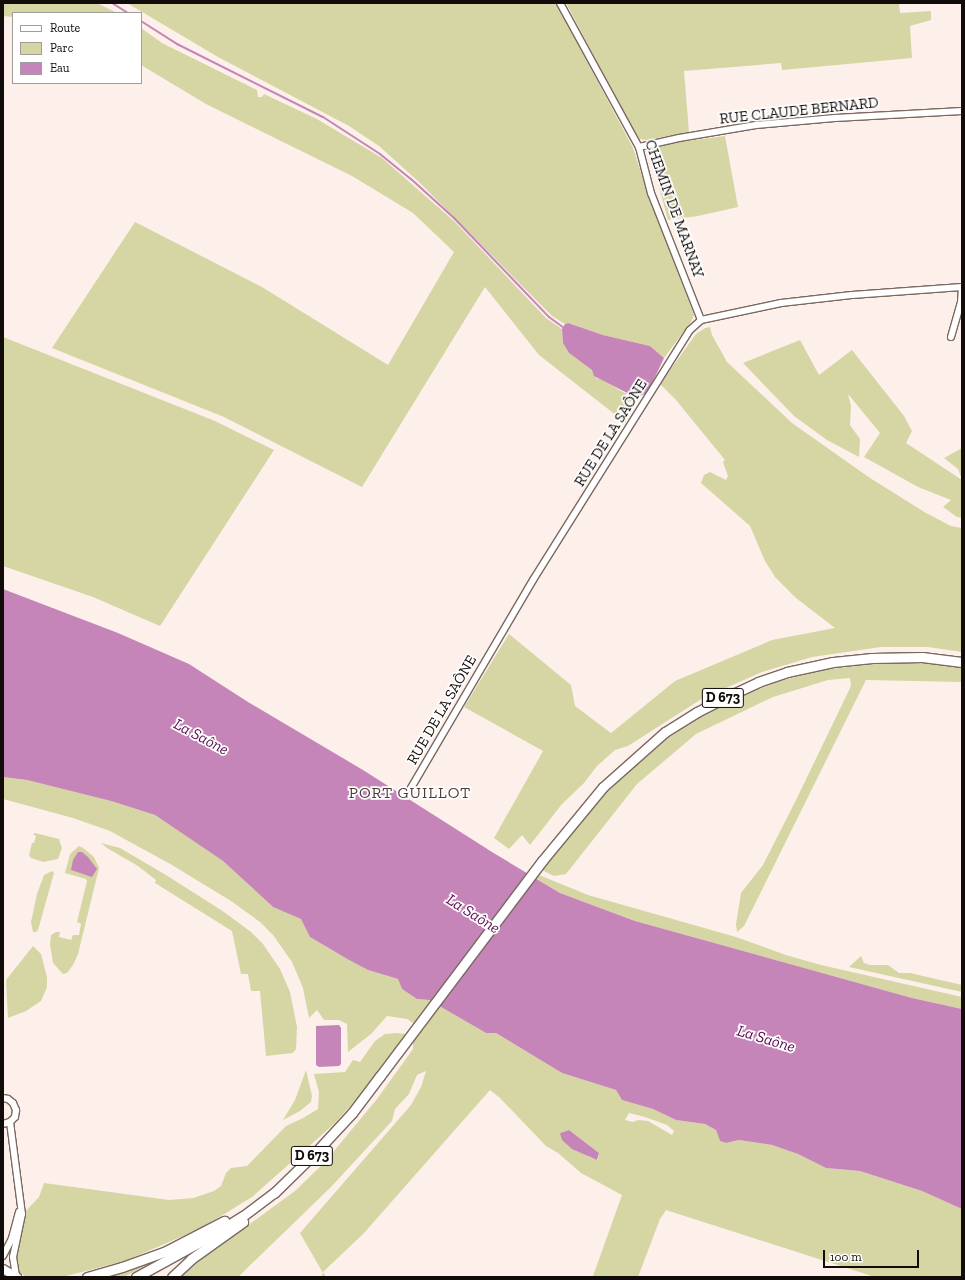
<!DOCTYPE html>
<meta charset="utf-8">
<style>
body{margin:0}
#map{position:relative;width:965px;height:1280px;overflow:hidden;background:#fdf0eb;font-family:"Zilla Slab",serif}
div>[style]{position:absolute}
.green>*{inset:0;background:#d6d5a4}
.water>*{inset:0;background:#c685b8}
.stream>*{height:2px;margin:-1px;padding:0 1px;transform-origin:1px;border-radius:1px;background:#c685b8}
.roads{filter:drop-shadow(1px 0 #7a6861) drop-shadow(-1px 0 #7a6861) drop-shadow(0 1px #7a6861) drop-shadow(0 -1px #7a6861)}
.street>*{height:6px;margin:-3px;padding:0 3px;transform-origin:3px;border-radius:3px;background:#fff}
.secondary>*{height:8px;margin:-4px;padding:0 4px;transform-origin:4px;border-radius:4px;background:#fff}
.primary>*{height:9px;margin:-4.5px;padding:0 4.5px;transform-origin:4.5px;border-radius:4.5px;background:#fff}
span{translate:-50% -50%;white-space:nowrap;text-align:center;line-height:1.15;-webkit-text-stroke:3.5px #fff;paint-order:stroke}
.shield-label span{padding:1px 3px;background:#fff;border:1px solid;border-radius:3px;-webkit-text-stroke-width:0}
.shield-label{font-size:14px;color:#110b09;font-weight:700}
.street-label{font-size:15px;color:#110b09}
.water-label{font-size:16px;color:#5a0b50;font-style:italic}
.neighbourhood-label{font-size:16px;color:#4e3d37;letter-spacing:1px}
.frame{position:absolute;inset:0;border:4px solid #110b09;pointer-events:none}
.legend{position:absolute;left:12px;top:12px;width:130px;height:72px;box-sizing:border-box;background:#fff;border:1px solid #a09d9d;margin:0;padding:5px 7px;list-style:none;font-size:12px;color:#110b09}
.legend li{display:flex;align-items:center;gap:8px;height:20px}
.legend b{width:20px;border:1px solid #a09d9d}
.scale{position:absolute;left:823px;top:1250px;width:96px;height:18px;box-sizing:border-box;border:2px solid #110b09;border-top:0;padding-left:5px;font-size:12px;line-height:14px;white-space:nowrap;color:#110b09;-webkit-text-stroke:3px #fff;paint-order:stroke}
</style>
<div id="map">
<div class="green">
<i style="clip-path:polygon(3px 3px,97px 3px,117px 13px,13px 13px,13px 17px,3px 16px)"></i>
<i style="clip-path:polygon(127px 3px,556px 3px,633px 148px,648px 194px,694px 315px,691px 322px,664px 358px,650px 346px,603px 335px,568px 323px,565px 324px,552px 316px,419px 182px,379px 146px,349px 126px,218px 57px)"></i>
<i style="clip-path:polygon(566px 3px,899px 3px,900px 13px,931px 11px,931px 20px,910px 26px,912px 58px,782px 70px,781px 63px,684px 71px,689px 132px,647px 140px,639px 139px,629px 123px)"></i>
<i style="clip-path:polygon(141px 28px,162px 43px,257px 90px,258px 97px,262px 97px,264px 94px,317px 119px,382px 158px,455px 222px,546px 318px,562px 329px,563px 343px,569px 353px,592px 370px,596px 378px,603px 380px,623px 392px,637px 398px,625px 404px,626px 423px,539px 355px,485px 287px,362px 487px,224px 417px,52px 348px,135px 222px,262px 287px,388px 365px,454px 252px,413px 213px,352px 176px,206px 104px,141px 65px)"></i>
<i style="clip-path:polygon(725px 136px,738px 207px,698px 216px,668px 220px,649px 150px,665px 144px)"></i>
<i style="clip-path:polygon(710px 327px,712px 335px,727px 362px,792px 423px,870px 478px,926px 513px,951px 526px,962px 528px,962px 652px,928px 647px,881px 647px,812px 657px,762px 672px,703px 698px,628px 746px,615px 750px,597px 766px,584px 783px,562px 804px,530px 845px,522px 835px,509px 849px,494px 838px,543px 751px,464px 707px,509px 634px,571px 685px,575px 706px,611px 733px,675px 681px,772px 640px,835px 628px,796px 598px,775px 577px,765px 561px,750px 526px,701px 483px,704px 475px,710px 472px,726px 480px,728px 476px,723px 462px,725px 460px,676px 400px,660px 384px,696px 334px,705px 328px)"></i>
<i style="clip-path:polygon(3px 337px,215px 421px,274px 450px,160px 626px,93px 597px,3px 566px)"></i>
<i style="clip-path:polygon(800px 340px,819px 375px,852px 350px,904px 416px,912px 431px,906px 443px,962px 480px,958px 469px,944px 458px,962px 448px,962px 518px,957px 517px,943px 507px,951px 500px,918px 487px,864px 457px,880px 433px,848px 394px,851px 406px,850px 425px,860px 439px,859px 457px,827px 440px,794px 416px,743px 363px)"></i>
<i style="clip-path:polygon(934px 662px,962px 667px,962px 682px,866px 680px,744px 926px,737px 932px,736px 924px,741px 893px,763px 865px,797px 798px,851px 686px,850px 678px,828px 680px,773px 697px,696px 734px,637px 784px,566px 874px,554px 876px,542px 870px,582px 820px,617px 781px,659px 744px,703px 715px,741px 696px,780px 681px,823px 670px,880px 663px)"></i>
<i style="clip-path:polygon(evenodd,3px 777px,27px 780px,111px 801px,155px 815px,223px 861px,273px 907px,302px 919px,310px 937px,349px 960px,368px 970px,398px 979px,402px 989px,417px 999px,429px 1000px,486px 1033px,496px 1033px,562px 1073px,616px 1090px,622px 1100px,653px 1109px,676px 1120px,705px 1124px,716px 1130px,720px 1141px,726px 1143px,739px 1140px,772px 1145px,798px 1154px,826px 1168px,860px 1171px,922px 1191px,962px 1209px,962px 1277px,875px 1277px,666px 1210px,660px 1219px,638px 1277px,593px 1276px,622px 1195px,581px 1173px,558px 1153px,546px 1146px,500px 1098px,490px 1090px,364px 1233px,323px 1272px,326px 1277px,321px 1277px,323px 1273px,300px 1233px,411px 1105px,421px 1087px,426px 1071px,417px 1075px,409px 1094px,395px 1109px,392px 1121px,331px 1187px,238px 1277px,175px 1277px,199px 1256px,239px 1232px,295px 1191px,325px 1162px,377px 1099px,413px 1049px,413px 1023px,407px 1019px,387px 1016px,371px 1034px,348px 1052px,347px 1024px,339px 1020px,324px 1020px,317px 1010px,309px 1018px,303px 988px,292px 962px,273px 935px,260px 922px,231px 901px,172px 865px,110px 831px,73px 818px,3px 799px,3px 777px,629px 1113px,645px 1117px,667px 1125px,674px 1131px,672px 1135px,648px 1121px,638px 1120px,633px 1122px,625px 1120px,629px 1113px,3px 777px,569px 1130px,599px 1153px,598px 1160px,589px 1157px,560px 1133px,569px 1130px)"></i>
<i style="clip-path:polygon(35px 833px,59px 839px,62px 848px,58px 859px,43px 862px,31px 858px,29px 855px,32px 843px,34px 843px,36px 836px,33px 834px)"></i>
<i style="clip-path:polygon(101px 843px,120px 848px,166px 875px,224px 912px,251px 932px,263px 944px,280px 969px,290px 992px,297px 1027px,296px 1049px,293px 1053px,266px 1056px,260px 991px,251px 991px,248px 974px,241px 974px,232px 931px,155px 883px,156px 880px,138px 866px,107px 848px)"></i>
<i style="clip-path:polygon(79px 846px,83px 848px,94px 857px,99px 868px,78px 954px,73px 965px,67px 973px,63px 974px,53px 963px,50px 944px,51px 935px,56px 932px,60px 932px,59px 937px,71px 940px,73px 935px,79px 935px,81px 924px,77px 922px,87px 881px,86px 879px,65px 873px,70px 854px)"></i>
<i style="clip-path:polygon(52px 871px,54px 873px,38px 930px,36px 932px,33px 932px,31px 922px,37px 894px,44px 875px)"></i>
<i style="clip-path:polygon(539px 875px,588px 895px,736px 937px,786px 955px,821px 965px,962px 997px,962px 1009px,912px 998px,635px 921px,560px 893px,536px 878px)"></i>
<i style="clip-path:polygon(33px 946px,41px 954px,47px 977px,47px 987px,41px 1001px,26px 1011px,8px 1018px,6px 980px)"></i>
<i style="clip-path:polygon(861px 956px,864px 963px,870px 965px,888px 965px,899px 973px,910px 973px,962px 985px,962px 992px,849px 967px)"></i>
<i style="clip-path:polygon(397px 1033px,406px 1034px,363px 1092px,335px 1123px,270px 1181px,252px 1197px,226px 1213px,199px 1229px,125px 1261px,62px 1277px,26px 1277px,19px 1272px,17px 1265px,17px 1251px,24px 1224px,24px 1213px,39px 1197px,44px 1183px,169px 1200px,193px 1198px,214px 1191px,221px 1186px,226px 1173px,231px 1168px,247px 1166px,286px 1126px,303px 1118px,318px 1109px,319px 1092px,314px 1074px,345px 1072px,353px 1060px,360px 1062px,375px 1041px,385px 1034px)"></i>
<i style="clip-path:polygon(306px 1070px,312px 1096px,311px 1102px,300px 1111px,283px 1120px,295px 1100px)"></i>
<i style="clip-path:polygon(180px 1248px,124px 1277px,99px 1277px)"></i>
</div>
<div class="water">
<i style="clip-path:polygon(568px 323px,603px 335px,650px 346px,664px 358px,648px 392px,637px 398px,594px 376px,592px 370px,569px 353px,563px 343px,562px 329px,565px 324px)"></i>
<i style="clip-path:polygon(3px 589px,118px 633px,189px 664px,248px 702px,363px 770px,492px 852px,560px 893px,635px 921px,912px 998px,962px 1009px,962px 1209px,922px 1191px,860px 1171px,826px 1168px,798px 1154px,772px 1145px,739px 1140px,726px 1143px,720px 1141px,716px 1130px,705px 1124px,676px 1120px,653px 1109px,622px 1100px,616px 1090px,562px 1073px,496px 1033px,486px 1033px,429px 1000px,417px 999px,402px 989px,398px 979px,368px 970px,349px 960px,310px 937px,301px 919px,273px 907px,223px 861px,155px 815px,111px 801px,27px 780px,3px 777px)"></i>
<i style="clip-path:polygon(78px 852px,82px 852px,88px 857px,97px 869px,92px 877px,71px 870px,73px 860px)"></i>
<i style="clip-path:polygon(339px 1025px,341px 1028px,341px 1064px,339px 1066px,319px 1067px,316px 1065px,316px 1026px)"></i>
<i style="clip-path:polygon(569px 1130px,599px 1153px,597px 1160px,572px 1149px,562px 1140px,560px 1133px)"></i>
</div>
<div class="stream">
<i style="left:112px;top:3px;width:19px;rotate:32deg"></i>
<i style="left:141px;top:21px;width:43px;rotate:32.6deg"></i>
<i style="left:177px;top:44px;width:163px;rotate:26.6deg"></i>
<i style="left:323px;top:117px;width:68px;rotate:33deg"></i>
<i style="left:380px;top:154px;width:40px;rotate:39deg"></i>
<i style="left:411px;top:179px;width:58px;rotate:42.2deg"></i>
<i style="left:454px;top:218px;width:137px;rotate:46.2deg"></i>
<i style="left:549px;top:317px;width:17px;rotate:36deg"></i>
</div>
<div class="roads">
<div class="street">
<i style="left:560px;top:3px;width:164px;rotate:61.3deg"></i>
<i style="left:639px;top:147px;width:48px;rotate:75.4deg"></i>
<i style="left:651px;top:193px;width:136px;rotate:68.5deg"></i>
<i style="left:639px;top:147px;width:41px;rotate:-12.7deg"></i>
<i style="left:679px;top:138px;width:78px;rotate:-9.6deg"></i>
<i style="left:756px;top:125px;width:79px;rotate:-5.1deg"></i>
<i style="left:835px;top:118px;width:127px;rotate:-3.2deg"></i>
<i style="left:951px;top:337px;width:36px;rotate:-74deg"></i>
<i style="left:961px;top:302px;width:15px;rotate:-86deg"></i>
<i style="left:411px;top:788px;width:241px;rotate:-59.6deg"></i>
<i style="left:533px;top:580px;width:295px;rotate:-57.9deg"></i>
<i style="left:690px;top:330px;width:15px;rotate:-42deg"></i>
<i style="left:701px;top:320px;width:82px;rotate:-12deg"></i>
<i style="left:781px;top:303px;width:71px;rotate:-6.4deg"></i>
<i style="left:852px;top:295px;width:110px;rotate:-4.2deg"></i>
<i style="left:3px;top:1098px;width:5px;rotate:11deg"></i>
<i style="left:8px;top:1099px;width:6px;rotate:39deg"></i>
<i style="left:13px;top:1103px;width:8px;rotate:67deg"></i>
<i style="left:16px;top:1110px;width:7px;rotate:98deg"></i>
<i style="left:15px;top:1117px;width:7px;rotate:135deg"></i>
<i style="left:10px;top:1122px;width:7px;rotate:164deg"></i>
<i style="left:10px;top:1122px;width:93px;rotate:82.6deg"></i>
<i style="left:22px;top:1214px;width:44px;rotate:101.8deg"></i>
<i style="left:13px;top:1257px;width:19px;rotate:81deg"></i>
<i style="left:3px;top:1256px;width:20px;rotate:-63deg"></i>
<i style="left:12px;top:1238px;width:27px;rotate:-75deg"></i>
</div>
<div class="secondary">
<i style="left:3px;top:1269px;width:16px;rotate:30deg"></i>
</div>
<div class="primary">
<i style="left:87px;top:1277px;width:36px;rotate:-16deg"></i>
<i style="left:122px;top:1267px;width:45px;rotate:-19.7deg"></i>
<i style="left:164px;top:1252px;width:68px;rotate:-27.3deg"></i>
<i style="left:136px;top:1277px;width:83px;rotate:-28.7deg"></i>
<i style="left:209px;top:1237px;width:40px;rotate:-32deg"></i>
<i style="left:243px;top:1216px;width:39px;rotate:-37deg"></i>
<i style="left:274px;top:1193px;width:56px;rotate:-44.3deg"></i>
<i style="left:314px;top:1154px;width:56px;rotate:-47.2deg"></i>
<i style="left:352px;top:1113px;width:46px;rotate:-52.9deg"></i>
<i style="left:380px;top:1076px;width:269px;rotate:-53deg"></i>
<i style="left:542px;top:861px;width:96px;rotate:-50.5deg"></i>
<i style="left:603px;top:787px;width:83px;rotate:-41.6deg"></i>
<i style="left:665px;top:732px;width:38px;rotate:-32deg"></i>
<i style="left:697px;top:712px;width:28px;rotate:-27deg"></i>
<i style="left:722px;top:699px;width:40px;rotate:-25deg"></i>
<i style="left:758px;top:682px;width:31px;rotate:-19deg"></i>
<i style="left:787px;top:672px;width:47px;rotate:-12.3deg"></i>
<i style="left:833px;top:662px;width:39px;rotate:-6deg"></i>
<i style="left:872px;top:658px;width:50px;rotate:-1.1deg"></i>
<i style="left:922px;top:657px;width:40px;rotate:7.1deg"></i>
<i style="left:172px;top:1277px;width:26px;rotate:-43deg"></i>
<i style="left:191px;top:1259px;width:64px;rotate:-35.4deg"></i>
</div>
</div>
<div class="shield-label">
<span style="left:723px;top:698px">D 673</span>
<span style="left:312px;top:1156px">D 673</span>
</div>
<div class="street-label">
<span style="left:799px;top:111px;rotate:-6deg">RUE CLAUDE BERNARD</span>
<span style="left:674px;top:209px;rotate:70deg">CHEMIN DE MARNAY</span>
<span style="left:611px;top:433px;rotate:-58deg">RUE DE LA SAÔNE</span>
<span style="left:442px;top:710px;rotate:-60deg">RUE DE LA SAÔNE</span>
</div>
<div class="water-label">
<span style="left:201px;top:737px;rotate:28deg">La Saône</span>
<span style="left:473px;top:914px;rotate:32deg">La Saône</span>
<span style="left:766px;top:1039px;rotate:17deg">La Saône</span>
</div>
<div class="neighbourhood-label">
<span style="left:410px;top:793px">PORT GUILLOT</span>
</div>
<div class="frame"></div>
<ul class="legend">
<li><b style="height:5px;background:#fff"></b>Route</li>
<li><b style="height:11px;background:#d6d5a4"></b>Parc</li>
<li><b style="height:11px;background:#c685b8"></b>Eau</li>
</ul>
<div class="scale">100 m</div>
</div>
